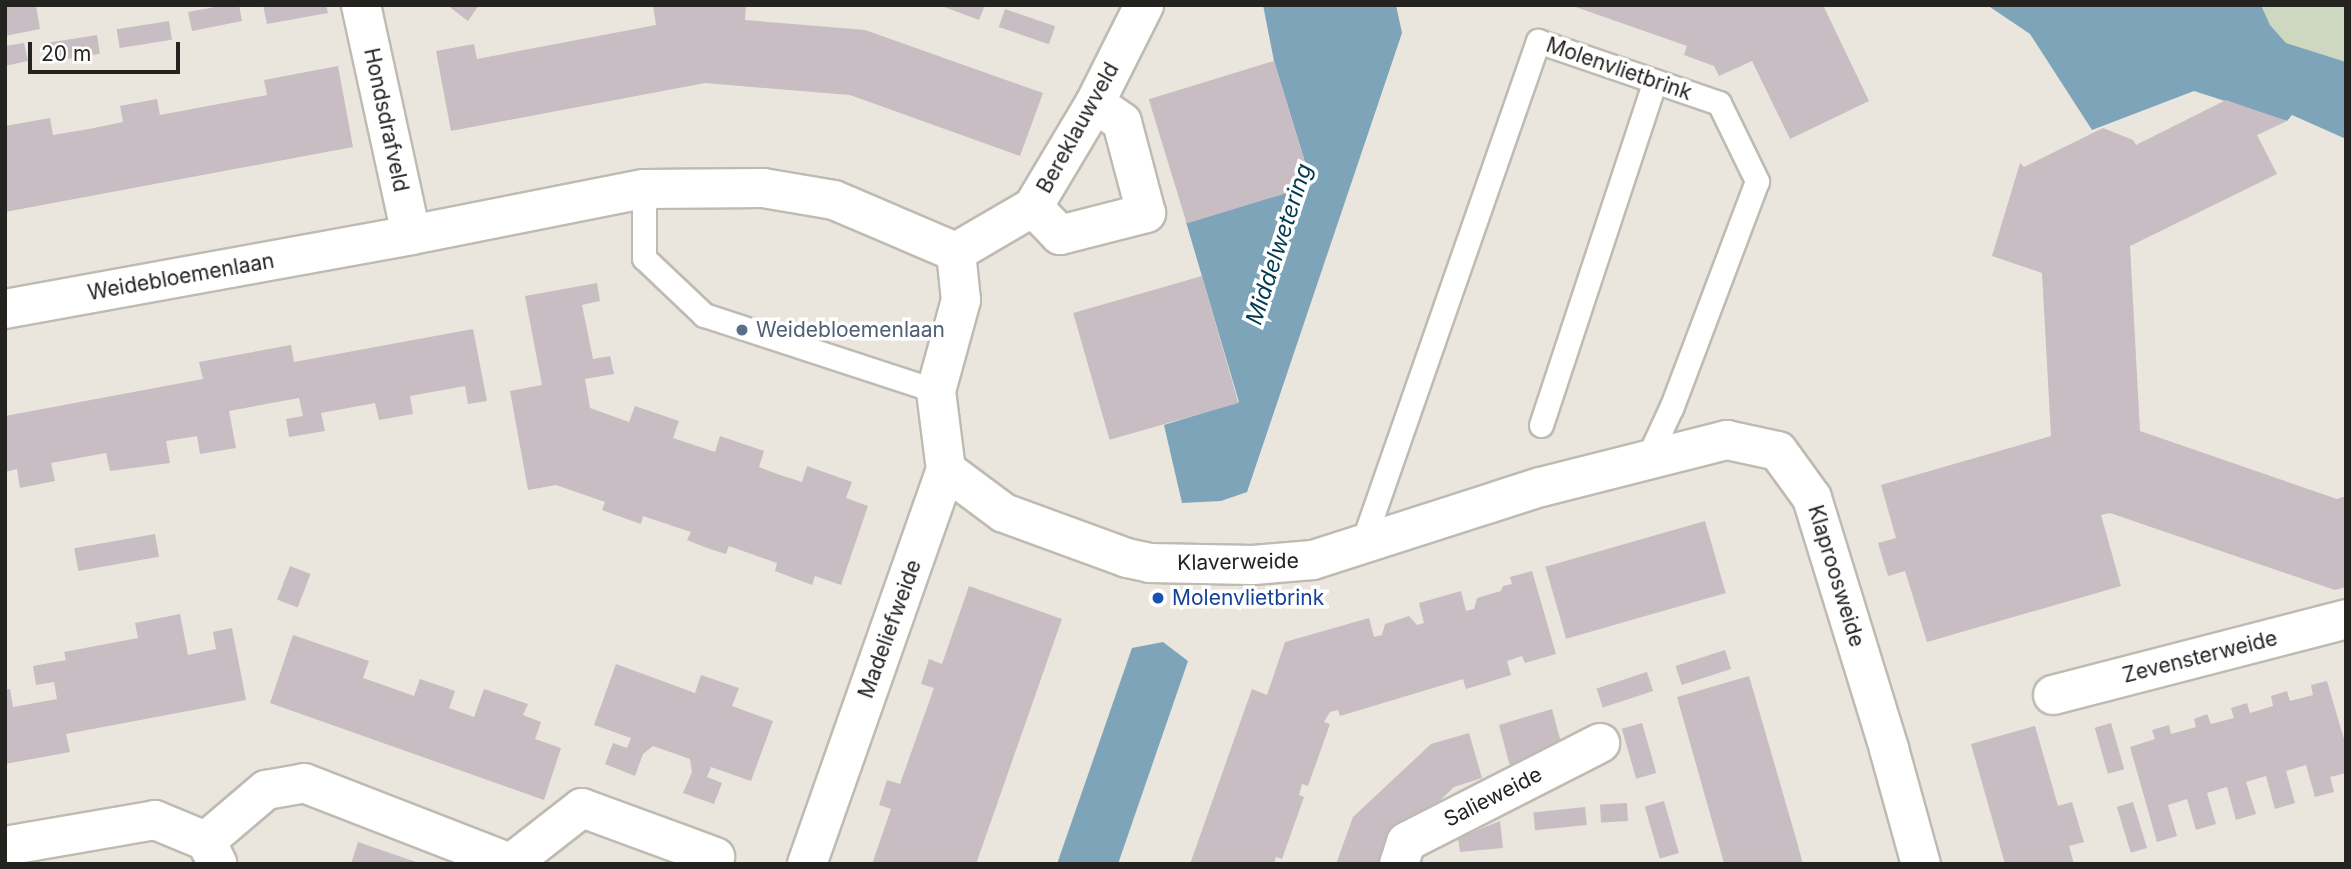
<!DOCTYPE html>
<style>
body{margin:0}
#map{position:relative;width:2351px;height:869px;overflow:hidden;background:#eae6dd;font-family:Inter,sans-serif}
div>[style]{position:absolute}
.green>*{inset:0;background:#ced8c0}
.water>*{inset:0;background:#7da4b9}
.building>*{inset:0;background:#c7bdc2;transform-origin:0 0}
.roads{filter:drop-shadow(2px 0 #bfbbb2) drop-shadow(-2px 0 #bfbbb2) drop-shadow(0 2px #bfbbb2) drop-shadow(0 -2px #bfbbb2)}
.service>*{height:23px;margin:-11.5px;padding:0 11.5px;transform-origin:11.5px;border-radius:11.5px;background:#fff}
.minor>*{height:38px;margin:-19px;padding:0 19px;transform-origin:19px;border-radius:19px;background:#fff}
.tertiary>*{height:38px;margin:-19px;padding:0 19px;transform-origin:19px;border-radius:19px;background:#fff}
.dots>*{width:19px;height:19px;translate:-50% -50%;box-sizing:border-box;border:4px solid #fff;border-radius:50%}
span{translate:-50% -50%;white-space:nowrap;text-align:center;line-height:1.15;-webkit-text-stroke:7px #fff;paint-order:stroke}
.street-label{font-size:21px;color:#252320}
.service-label{font-size:21px;color:#4e5e75}
.left{translate:0 -50%;text-align:left}
.transit-label{font-size:21px;color:#164399}
.water-label{font-size:23px;color:#003950;font-style:italic}
.frame{position:absolute;inset:0;border:7px solid #252320;pointer-events:none}
.scale{position:absolute;left:28px;top:42px;width:152px;height:32px;box-sizing:border-box;border:4px solid #252320;border-top:0;padding-left:9px;font-size:21px;line-height:24px;white-space:nowrap;color:#252320;-webkit-text-stroke:5px #fff;paint-order:stroke}
</style>
<div id="map">
<div class="green">
<i style="clip-path:polygon(2261px 5px,2346px 5px,2346px 62px,2286px 43px,2270px 25px)"></i>
</div>
<div class="water">
<i style="clip-path:polygon(1263px 5px,1396px 5px,1402px 33px,1247px 492px,1221px 501px,1182px 503px,1164px 425px,1239px 402px,1186px 222px,1312px 185px,1274px 61px)"></i>
<i style="clip-path:polygon(1987px 5px,2261px 5px,2270px 25px,2286px 43px,2346px 62px,2346px 139px,2292px 115px,2287px 121px,2194px 91px,2092px 130px,2030px 34px)"></i>
<i style="clip-path:polygon(1163px 642px,1188px 661px,1118px 864px,1057px 864px,1132px 648px)"></i>
</div>
<div class="building">
<i style="clip-path:polygon(5px 5px,36px 5px,40px 29px,5px 36px)"></i>
<i style="clip-path:polygon(226px 5px,239px 5px,242px 21px,192px 31px,188px 12px)"></i>
<i style="clip-path:polygon(263px 5px,326px 5px,328px 13px,267px 24px)"></i>
<i style="clip-path:polygon(447px 5px,479px 5px,468px 21px)"></i>
<i style="clip-path:polygon(746px 5px,745px 20px,865px 30px,1043px 93px,1020px 156px,850px 95px,705px 83px,451px 131px,436px 51px,474px 44px,477px 59px,656px 25px,653px 6px)"></i>
<i style="clip-path:polygon(939px 5px,985px 5px,979px 20px)"></i>
<i style="clip-path:polygon(1570px 5px,1823px 5px,1869px 101px,1790px 139px,1752px 61px,1719px 76px,1714px 66px,1684px 55px,1687px 46px)"></i>
<i style="left:1005px;top:9px;width:53px;height:19px;rotate:19deg"></i>
<i style="left:169px;top:21px;width:19px;height:53px;rotate:81deg"></i>
<i style="left:97px;top:35px;width:19px;height:53px;rotate:81deg"></i>
<i style="clip-path:polygon(24px 43px,28px 61px,5px 66px,5px 46px)"></i>
<i style="left:1274px;top:61px;width:130px;height:131px;rotate:73deg"></i>
<i style="clip-path:polygon(338px 66px,353px 147px,5px 212px,5px 126px,50px 118px,53px 135px,89px 129px,123px 122px,120px 106px,157px 99px,160px 115px,267px 95px,264px 80px)"></i>
<i style="clip-path:polygon(2226px 100px,2287px 121px,2257px 135px,2277px 174px,2130px 246px,2140px 431px,2337px 499px,2346px 496px,2346px 587px,2335px 590px,2110px 513px,2101px 515px,2121px 586px,1927px 642px,1905px 571px,1888px 576px,1878px 543px,1896px 538px,1881px 485px,2051px 436px,2042px 273px,1992px 256px,2020px 163px,2024px 167px,2103px 128px,2133px 140px,2136px 145px)"></i>
<i style="left:1202px;top:276px;width:132px;height:134px;rotate:74deg"></i>
<i style="clip-path:polygon(597px 283px,600px 301px,582px 305px,593px 359px,610px 356px,614px 374px,585px 379px,590px 408px,629px 422px,635px 406px,679px 421px,673px 438px,715px 452px,720px 436px,764px 451px,759px 467px,780px 475px,802px 482px,807px 466px,852px 482px,846px 498px,868px 506px,841px 585px,815px 576px,812px 585px,775px 571px,777px 563px,729px 546px,726px 554px,707px 548px,687px 540px,691px 532px,643px 516px,641px 524px,621px 517px,602px 510px,605px 502px,556px 485px,528px 490px,510px 391px,542px 385px,525px 296px)"></i>
<i style="clip-path:polygon(473px 329px,487px 401px,468px 404px,465px 386px,410px 396px,413px 414px,379px 420px,375px 403px,321px 413px,325px 431px,289px 437px,286px 419px,303px 416px,299px 398px,229px 411px,236px 448px,200px 454px,197px 436px,166px 441px,170px 463px,110px 471px,106px 453px,51px 463px,55px 481px,20px 488px,17px 469px,5px 472px,5px 416px,203px 379px,199px 362px,291px 345px,294px 362px)"></i>
<i style="left:1705px;top:521px;width:75px;height:166px;rotate:74deg"></i>
<i style="left:155px;top:534px;width:23px;height:82px;rotate:80deg"></i>
<i style="left:290px;top:566px;width:22px;height:36px;rotate:21deg"></i>
<i style="clip-path:polygon(1532px 571px,1556px 654px,1525px 663px,1522px 656px,1507px 661px,1511px 675px,1466px 689px,1463px 679px,1340px 716px,1338px 710px,1330px 712px,1324px 722px,1330px 724px,1308px 786px,1302px 784px,1299px 795px,1304px 797px,1282px 859px,1276px 857px,1274px 864px,1190px 864px,1252px 689px,1267px 695px,1285px 642px,1369px 618px,1374px 637px,1382px 635px,1385px 624px,1409px 616px,1417px 625px,1424px 623px,1419px 603px,1461px 591px,1466px 611px,1474px 609px,1477px 598px,1501px 591px,1503px 586px,1512px 584px,1510px 577px)"></i>
<i style="clip-path:polygon(969px 586px,1062px 619px,976px 864px,872px 864px,891px 809px,879px 805px,887px 780px,900px 784px,934px 688px,921px 684px,929px 659px,942px 664px)"></i>
<i style="clip-path:polygon(180px 614px,188px 655px,216px 649px,213px 632px,232px 628px,246px 700px,66px 734px,70px 752px,5px 764px,5px 690px,10px 689px,13px 707px,57px 699px,54px 682px,36px 685px,33px 666px,66px 660px,64px 652px,138px 638px,135px 623px)"></i>
<i style="clip-path:polygon(293px 635px,369px 661px,363px 678px,389px 687px,414px 696px,420px 679px,455px 691px,449px 708px,474px 717px,484px 689px,528px 704px,523px 715px,541px 722px,535px 739px,561px 748px,544px 800px,270px 703px)"></i>
<i style="left:1725px;top:650px;width:20px;height:52px;rotate:72deg"></i>
<i style="clip-path:polygon(616px 664px,695px 693px,701px 675px,739px 688px,732px 706px,773px 721px,751px 781px,711px 767px,707px 777px,722px 783px,714px 804px,683px 793px,692px 772px,690px 759px,673px 753px,653px 746px,643px 754px,635px 776px,605px 764px,613px 743px,627px 748px,631px 738px,594px 725px)"></i>
<i style="left:1647px;top:672px;width:20px;height:53px;rotate:72deg"></i>
<i style="clip-path:polygon(1749px 676px,1795px 835px,1803px 864px,1724px 864px,1722px 856px,1677px 697px)"></i>
<i style="clip-path:polygon(2327px 681px,2346px 746px,2346px 773px,2330px 777px,2334px 792px,2315px 797px,2306px 765px,2286px 771px,2295px 803px,2275px 809px,2266px 776px,2246px 782px,2256px 814px,2236px 820px,2227px 787px,2207px 793px,2216px 824px,2196px 830px,2187px 799px,2168px 805px,2177px 836px,2157px 842px,2130px 747px,2155px 739px,2152px 730px,2169px 725px,2171px 734px,2196px 727px,2194px 719px,2207px 714px,2211px 724px,2234px 718px,2231px 708px,2247px 703px,2250px 713px,2273px 706px,2271px 696px,2287px 691px,2290px 701px,2313px 695px,2311px 685px)"></i>
<i style="clip-path:polygon(1552px 709px,1560px 739px,1583px 732px,1511px 770px,1499px 725px)"></i>
<i style="left:1642px;top:723px;width:52px;height:21px;rotate:74deg"></i>
<i style="left:2111px;top:723px;width:48px;height:17px;rotate:74deg"></i>
<i style="clip-path:polygon(2035px 726px,2058px 806px,2072px 802px,2084px 842px,2069px 846px,2074px 864px,2005px 864px,1971px 744px)"></i>
<i style="clip-path:polygon(1469px 733px,1482px 778px,1454px 787px,1409px 830px,1386px 864px,1336px 864px,1353px 817px,1431px 744px)"></i>
<i style="left:1664px;top:801px;width:54px;height:20px;rotate:74deg"></i>
<i style="left:2133px;top:802px;width:48px;height:17px;rotate:73deg"></i>
<i style="left:1627px;top:803px;width:18px;height:27px;rotate:87deg"></i>
<i style="left:1585px;top:807px;width:18px;height:52px;rotate:84deg"></i>
<i style="clip-path:polygon(1500px 821px,1503px 848px,1460px 852px,1458px 838px)"></i>
<i style="clip-path:polygon(358px 842px,419px 863px,419px 864px,351px 864px)"></i>
</div>
<div class="roads">
<div class="service">
<i style="left:644px;top:189px;width:69px;rotate:90deg"></i>
<i style="left:644px;top:258px;width:83px;rotate:43.5deg"></i>
<i style="left:704px;top:315px;width:244px;rotate:18.1deg"></i>
<i style="left:1541px;top:425px;width:362px;rotate:-71.7deg"></i>
<i style="left:1362px;top:545px;width:534px;rotate:-70.75deg"></i>
<i style="left:1538px;top:41px;width:191px;rotate:18.9deg"></i>
<i style="left:1719px;top:103px;width:87px;rotate:64deg"></i>
<i style="left:1757px;top:181px;width:243px;rotate:110.7deg"></i>
<i style="left:1671px;top:408px;width:57px;rotate:114.8deg"></i>
</div>
<div class="minor">
<i style="left:361px;top:5px;width:235px;rotate:77.7deg"></i>
<i style="left:1033px;top:207px;width:39px;rotate:46deg"></i>
<i style="left:1060px;top:235px;width:89px;rotate:-14.3deg"></i>
<i style="left:1146px;top:213px;width:94px;rotate:-104.8deg"></i>
<i style="left:1122px;top:122px;width:33px;rotate:-145deg"></i>
<i style="left:956px;top:252px;width:89px;rotate:-30.3deg"></i>
<i style="left:1033px;top:207px;width:121px;rotate:-59.2deg"></i>
<i style="left:1095px;top:103px;width:110px;rotate:-63.4deg"></i>
<i style="left:2053px;top:695px;width:303px;rotate:-14.5deg"></i>
<i style="left:206px;top:841px;width:79px;rotate:-40.4deg"></i>
<i style="left:266px;top:790px;width:39px;rotate:-10deg"></i>
<i style="left:304px;top:783px;width:221px;rotate:21.2deg"></i>
<i style="left:5px;top:846px;width:152px;rotate:-9.8deg"></i>
<i style="left:155px;top:820px;width:55px;rotate:22.4deg"></i>
<i style="left:206px;top:841px;width:25px;rotate:63deg"></i>
<i style="left:510px;top:864px;width:91px;rotate:-37.9deg"></i>
<i style="left:582px;top:808px;width:142px;rotate:20.2deg"></i>
<i style="left:807px;top:864px;width:418px;rotate:-70.6deg"></i>
<i style="left:1399px;top:864px;width:23px;rotate:-72deg"></i>
<i style="left:1406px;top:842px;width:218px;rotate:-27deg"></i>
</div>
<div class="tertiary">
<i style="left:5px;top:309px;width:413px;rotate:-10.3deg"></i>
<i style="left:411px;top:235px;width:237px;rotate:-11.2deg"></i>
<i style="left:644px;top:189px;width:119px;rotate:-0.5deg"></i>
<i style="left:763px;top:188px;width:72px;rotate:9.6deg"></i>
<i style="left:834px;top:200px;width:133px;rotate:23.1deg"></i>
<i style="left:956px;top:252px;width:48px;rotate:84.1deg"></i>
<i style="left:961px;top:300px;width:94px;rotate:105.4deg"></i>
<i style="left:936px;top:391px;width:80px;rotate:82.8deg"></i>
<i style="left:946px;top:470px;width:72px;rotate:36.6deg"></i>
<i style="left:1004px;top:513px;width:131px;rotate:20.1deg"></i>
<i style="left:1127px;top:558px;width:24px;rotate:12deg"></i>
<i style="left:1150px;top:563px;width:103px;rotate:1.1deg"></i>
<i style="left:1253px;top:565px;width:60px;rotate:-4.8deg"></i>
<i style="left:1313px;top:560px;width:239px;rotate:-17.8deg"></i>
<i style="left:1541px;top:487px;width:192px;rotate:-14.2deg"></i>
<i style="left:1727px;top:440px;width:52px;rotate:12.2deg"></i>
<i style="left:1778px;top:451px;width:58px;rotate:54.1deg"></i>
<i style="left:1812px;top:498px;width:263px;rotate:72.9deg"></i>
<i style="left:1889px;top:749px;width:119px;rotate:74.5deg"></i>
</div>
</div>
<div class="dots">
<i style="left:742px;top:330px;background:#5c6f8a"></i>
<i style="left:1158px;top:598px;background:#1a4fb4"></i>
</div>
<div class="street-label">
<span style="left:1619px;top:69px;rotate:19deg">Molenvlietbrink</span>
<span style="left:386px;top:120px;rotate:78deg">Hondsdrafveld</span>
<span style="left:1078px;top:128px;rotate:-61deg">Bereklauwveld</span>
<span style="left:181px;top:277px;rotate:-10deg">Weidebloemenlaan</span>
<span style="left:1238px;top:562px;rotate:-1deg">Klaverweide</span>
<span style="left:1836px;top:576px;rotate:73deg">Klaproosweide</span>
<span style="left:890px;top:629px;rotate:-70deg">Madeliefweide</span>
<span style="left:2200px;top:657px;rotate:-14deg">Zevensterweide</span>
<span style="left:1493px;top:797px;rotate:-27deg">Salieweide</span>
</div>
<div class="service-label">
<span class="left" style="left:756px;top:330px">Weidebloemenlaan</span>
</div>
<div class="transit-label">
<span class="left" style="left:1172px;top:598px">Molenvlietbrink</span>
</div>
<div class="water-label">
<span style="left:1279px;top:244px;rotate:-72deg">Middelwetering</span>
</div>
<div class="frame"></div>
<div class="scale">20 m</div>
</div>
